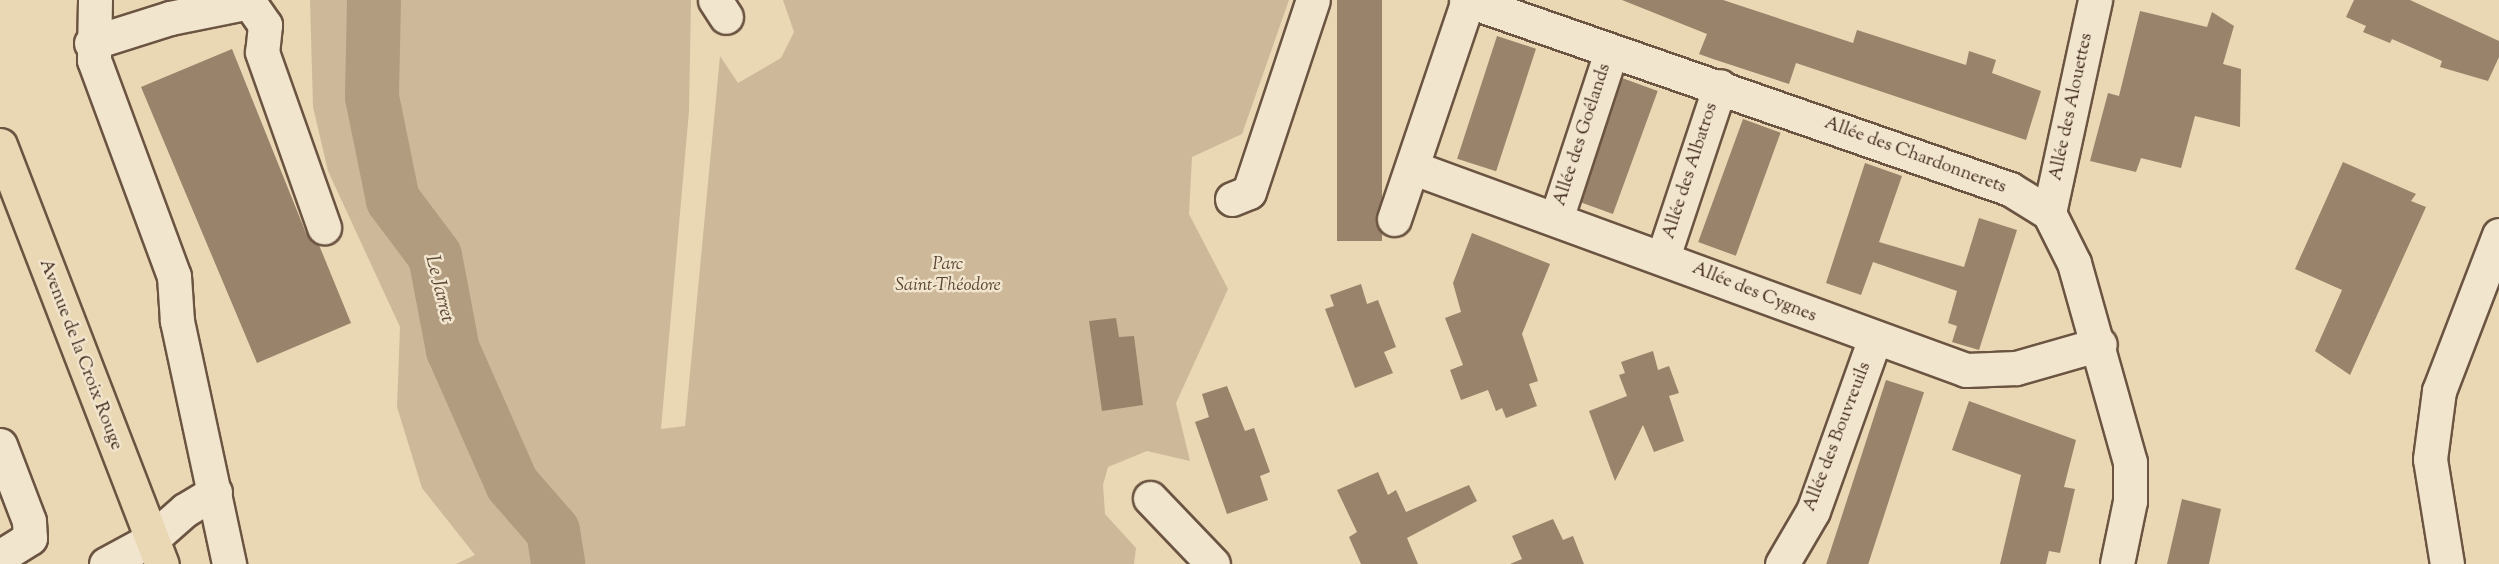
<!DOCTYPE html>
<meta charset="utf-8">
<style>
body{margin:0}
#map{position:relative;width:2499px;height:564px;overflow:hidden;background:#ead7b3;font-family:"Sorts Mill Goudy",serif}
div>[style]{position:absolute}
.green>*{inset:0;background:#cdb999}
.river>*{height:54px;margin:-27px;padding:0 27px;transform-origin:27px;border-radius:27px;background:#b19c80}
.building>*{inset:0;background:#99836b;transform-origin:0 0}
.roads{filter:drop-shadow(2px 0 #6b5442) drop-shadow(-2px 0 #6b5442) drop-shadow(0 2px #6b5442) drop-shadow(0 -2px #6b5442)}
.minor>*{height:33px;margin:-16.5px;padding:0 16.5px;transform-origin:16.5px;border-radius:16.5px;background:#f1e5ce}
.major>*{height:33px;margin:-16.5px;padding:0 16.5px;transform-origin:16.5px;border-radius:16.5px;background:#ead7b3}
span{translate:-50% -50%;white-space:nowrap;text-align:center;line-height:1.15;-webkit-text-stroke:5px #f1e5ce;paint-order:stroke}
.street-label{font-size:18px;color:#41291c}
.park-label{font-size:18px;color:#5d4635;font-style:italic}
.water-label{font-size:20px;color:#5d4635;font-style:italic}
</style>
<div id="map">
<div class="green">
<i style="clip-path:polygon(310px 0,691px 0,689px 111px,661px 429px,685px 426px,720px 56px,738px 83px,781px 58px,794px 32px,783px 0,1289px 0,1242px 134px,1192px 157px,1189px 214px,1228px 289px,1176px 403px,1190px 461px,1147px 451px,1108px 467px,1103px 485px,1105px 514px,1136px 548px,1134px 564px,456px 564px,475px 555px,422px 488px,397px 407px,400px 327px,328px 171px,313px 107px)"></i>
</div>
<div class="river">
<i style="left:374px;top:0;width:97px;rotate:91.2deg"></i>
<i style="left:372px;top:97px;width:105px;rotate:78.5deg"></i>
<i style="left:393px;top:200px;width:70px;rotate:53.1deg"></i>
<i style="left:435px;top:256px;width:96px;rotate:79.2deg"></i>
<i style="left:453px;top:350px;width:146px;rotate:66.2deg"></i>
<i style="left:512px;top:484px;width:62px;rotate:48.9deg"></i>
<i style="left:553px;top:531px;width:33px;rotate:81deg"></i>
</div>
<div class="building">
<i style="left:1337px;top:0;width:45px;height:241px"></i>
<i style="clip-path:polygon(1622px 0,1723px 0,1853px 43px,1857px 30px,1966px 65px,1969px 51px,1996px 60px,1992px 73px,2041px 91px,2026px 140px,1796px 63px,1789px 84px,1713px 59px,1699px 54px,1707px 34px)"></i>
<i style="clip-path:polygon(2354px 0,2410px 0,2499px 41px,2499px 57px,2488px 81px,2440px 67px,2442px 61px,2392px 39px,2390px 43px,2363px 32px,2366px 26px,2346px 17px)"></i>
<i style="clip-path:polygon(2140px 11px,2207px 27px,2212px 12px,2234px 26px,2223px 64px,2241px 69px,2240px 127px,2195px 116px,2181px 168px,2141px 158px,2136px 172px,2090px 161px,2108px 93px,2119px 96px)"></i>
<i style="left:1497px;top:36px;width:41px;height:129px;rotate:18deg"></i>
<i style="clip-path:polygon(232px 49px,306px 233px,319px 245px,351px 323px,257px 363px,141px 87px)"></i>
<i style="left:1622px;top:78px;width:38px;height:131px;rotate:20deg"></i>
<i style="left:1743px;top:119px;width:40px;height:131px;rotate:20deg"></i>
<i style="clip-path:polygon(2343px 162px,2416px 194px,2411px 201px,2426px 207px,2350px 375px,2315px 351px,2342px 290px,2295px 269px)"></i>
<i style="clip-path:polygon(1865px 163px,1902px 176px,1879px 242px,1964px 267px,1979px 218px,2017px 230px,1979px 350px,1952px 342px,1957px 326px,1948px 323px,1957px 291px,1873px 262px,1861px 295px,1826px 283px)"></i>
<i style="clip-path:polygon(1472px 233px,1550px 264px,1522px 334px,1538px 381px,1529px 384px,1537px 406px,1506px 418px,1502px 408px,1496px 411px,1488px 390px,1461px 400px,1450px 370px,1463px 365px,1445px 318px,1461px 312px,1453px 283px)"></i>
<i style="clip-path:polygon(1361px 284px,1367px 304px,1378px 300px,1396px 347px,1384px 352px,1393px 373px,1355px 388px,1325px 309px,1334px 306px,1330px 295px)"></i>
<i style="clip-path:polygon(1116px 318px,1119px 337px,1134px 336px,1143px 405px,1102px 411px,1089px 321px)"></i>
<i style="clip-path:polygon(1653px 351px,1658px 370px,1669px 366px,1679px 393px,1669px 396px,1684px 441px,1654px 452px,1643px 425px,1615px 481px,1589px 411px,1627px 396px,1619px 375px,1625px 373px,1621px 362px)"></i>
<i style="left:1886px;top:380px;width:40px;height:194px;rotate:18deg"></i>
<i style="clip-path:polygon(1227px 386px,1245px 431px,1254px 428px,1270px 472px,1260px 476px,1268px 500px,1227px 514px,1195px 422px,1209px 417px,1202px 394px)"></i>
<i style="clip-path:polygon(1969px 401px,2076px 440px,2064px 487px,2075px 489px,2060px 553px,2049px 551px,2046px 564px,2000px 564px,2021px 475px,1952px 450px)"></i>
<i style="clip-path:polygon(1378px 472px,1388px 495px,1396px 490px,1406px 512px,1469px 485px,1477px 501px,1407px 538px,1418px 564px,1361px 564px,1349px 537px,1357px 532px,1337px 490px)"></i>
<i style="clip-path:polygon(2182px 499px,2221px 509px,2209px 564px,2167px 564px)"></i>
<i style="clip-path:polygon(1553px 519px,1563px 540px,1573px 536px,1584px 564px,1510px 564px,1522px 559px,1512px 536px)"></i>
</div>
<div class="roads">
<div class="minor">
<i style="left:95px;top:0;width:60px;rotate:91deg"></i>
<i style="left:94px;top:60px;width:230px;rotate:69.7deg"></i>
<i style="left:174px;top:276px;width:45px;rotate:86.2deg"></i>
<i style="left:177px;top:321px;width:249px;rotate:77.9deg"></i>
<i style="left:715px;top:0;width:20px;rotate:57deg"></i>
<i style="left:1466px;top:0;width:576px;rotate:19.16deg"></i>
<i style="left:2010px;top:189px;width:46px;rotate:31.6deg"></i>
<i style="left:2049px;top:213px;width:56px;rotate:63.4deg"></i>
<i style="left:2074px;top:263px;width:207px;rotate:74.3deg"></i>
<i style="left:2130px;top:462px;width:39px;rotate:90deg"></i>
<i style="left:2130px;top:501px;width:64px;rotate:101.7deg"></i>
<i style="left:91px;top:43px;width:83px;rotate:-17.6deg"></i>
<i style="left:170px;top:18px;width:81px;rotate:-11.4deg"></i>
<i style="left:249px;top:2px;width:28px;rotate:55deg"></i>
<i style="left:265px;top:25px;width:27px;rotate:96deg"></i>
<i style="left:262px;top:52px;width:186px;rotate:70.5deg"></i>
<i style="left:1414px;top:168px;width:588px;rotate:20.1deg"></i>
<i style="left:1966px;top:370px;width:50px;rotate:-2.3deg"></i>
<i style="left:2016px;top:368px;width:87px;rotate:-15.9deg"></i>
<i style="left:1232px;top:199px;width:18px;rotate:-22deg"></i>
<i style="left:1249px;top:192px;width:202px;rotate:-71.6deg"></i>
<i style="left:2049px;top:213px;width:218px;rotate:-77.8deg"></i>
<i style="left:1394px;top:219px;width:230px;rotate:-71.3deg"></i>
<i style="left:1556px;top:219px;width:176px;rotate:-71.8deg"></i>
<i style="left:1663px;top:257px;width:180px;rotate:-71.6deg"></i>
<i style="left:0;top:445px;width:81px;rotate:69.1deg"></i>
<i style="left:29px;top:521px;width:17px;rotate:87deg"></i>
<i style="left:30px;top:538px;width:36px;rotate:148deg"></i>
<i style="left:1150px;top:498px;width:91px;rotate:46.3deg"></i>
<i style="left:106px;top:564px;width:52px;rotate:-28.5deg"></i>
<i style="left:152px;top:539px;width:44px;rotate:-41.3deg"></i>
<i style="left:185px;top:510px;width:35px;rotate:-31deg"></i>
<i style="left:1782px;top:564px;width:61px;rotate:-59.7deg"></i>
<i style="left:1813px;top:511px;width:181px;rotate:-70.3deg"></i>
<i style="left:2447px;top:564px;width:106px;rotate:-99.2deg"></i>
<i style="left:2430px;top:459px;width:69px;rotate:-82.5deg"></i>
<i style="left:2439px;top:391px;width:167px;rotate:-69deg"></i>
</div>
<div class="major">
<i style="left:0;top:145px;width:449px;rotate:68.9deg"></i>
</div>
</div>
<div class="street-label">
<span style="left:2072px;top:107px;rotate:-78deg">Allée des Alouettes</span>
<span style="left:1583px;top:135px;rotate:-72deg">Allée des Goélands</span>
<span style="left:1915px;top:156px;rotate:20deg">Allée des Chardonnerets</span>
<span style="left:1691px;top:171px;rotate:-72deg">Allée des Albatros</span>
<span style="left:1754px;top:293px;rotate:22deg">Allée des Cygnes</span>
<span style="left:80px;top:355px;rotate:69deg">Avenue de la Croix Rouge</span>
<span style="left:1838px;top:437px;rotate:-69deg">Allée des Bouvreuils</span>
</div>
<div class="park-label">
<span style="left:948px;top:276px">Parc<br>Saint-Théodore</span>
</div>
<div class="water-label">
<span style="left:439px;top:289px;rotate:76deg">Le Jarret</span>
</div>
</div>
